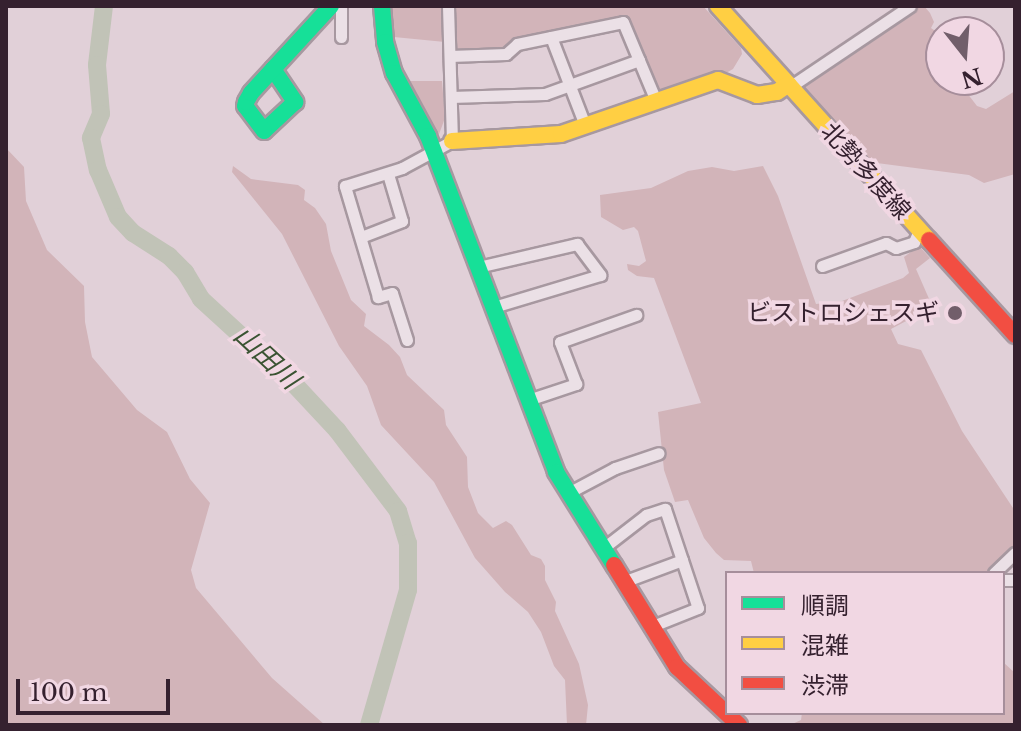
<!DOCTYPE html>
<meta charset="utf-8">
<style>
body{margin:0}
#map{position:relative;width:1021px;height:731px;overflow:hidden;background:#e1d0d8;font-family:"Libre Baskerville","Noto Sans JP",serif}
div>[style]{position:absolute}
.green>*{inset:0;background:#d2b4b9}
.river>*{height:18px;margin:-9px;padding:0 9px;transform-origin:9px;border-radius:9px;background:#c1c3b7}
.roads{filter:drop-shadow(2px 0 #a798a0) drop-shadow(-2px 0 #a798a0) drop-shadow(0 2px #a798a0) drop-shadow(0 -2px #a798a0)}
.street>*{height:11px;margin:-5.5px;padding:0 5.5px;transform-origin:5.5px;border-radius:5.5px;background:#ebe0e6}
.fast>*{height:16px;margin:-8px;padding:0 8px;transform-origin:8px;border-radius:8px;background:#16e098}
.slow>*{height:16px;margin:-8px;padding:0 8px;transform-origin:8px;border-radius:8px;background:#ffcf43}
.jam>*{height:16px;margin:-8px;padding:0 8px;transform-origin:8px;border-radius:8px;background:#f24e42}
.dots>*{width:22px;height:22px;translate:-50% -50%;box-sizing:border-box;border:4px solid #f1d7e3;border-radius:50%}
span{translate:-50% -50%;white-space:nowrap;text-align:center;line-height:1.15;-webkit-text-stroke:7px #f1d7e3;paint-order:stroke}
.street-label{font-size:24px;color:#35212f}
.poi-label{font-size:24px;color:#35212f}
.right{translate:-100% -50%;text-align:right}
.water-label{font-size:26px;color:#3a5332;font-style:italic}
.frame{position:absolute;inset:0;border:8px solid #35212f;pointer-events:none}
.legend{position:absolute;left:725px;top:571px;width:280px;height:144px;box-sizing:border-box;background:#f1d7e3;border:2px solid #a68e9b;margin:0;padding:10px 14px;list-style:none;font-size:24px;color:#35212f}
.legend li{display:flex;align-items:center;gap:16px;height:40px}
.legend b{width:40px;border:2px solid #a68e9b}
.north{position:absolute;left:925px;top:16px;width:80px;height:80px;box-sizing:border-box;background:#f1d7e3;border:2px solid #a68e9b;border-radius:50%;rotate:163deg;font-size:22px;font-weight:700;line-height:32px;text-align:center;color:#35212f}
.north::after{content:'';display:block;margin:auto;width:28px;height:36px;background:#715e6a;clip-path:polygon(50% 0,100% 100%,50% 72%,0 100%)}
.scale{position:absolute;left:16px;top:679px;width:154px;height:36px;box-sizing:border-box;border:4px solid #35212f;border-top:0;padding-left:10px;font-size:24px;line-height:28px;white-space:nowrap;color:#35212f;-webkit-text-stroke:6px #f1d7e3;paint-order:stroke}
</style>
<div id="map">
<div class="green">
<i style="clip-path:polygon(386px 6px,445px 6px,445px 42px,394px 37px)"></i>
<i style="clip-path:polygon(451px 6px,703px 6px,741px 48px,742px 54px,733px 69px,719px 77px,656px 94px,625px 18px,503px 51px,451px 52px)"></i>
<i style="clip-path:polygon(917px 6px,924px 6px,930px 13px,934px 22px,931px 28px,941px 35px,941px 80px,957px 80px,977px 106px,986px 109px,1015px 91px,1015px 174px,984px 183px,969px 175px,869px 162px,799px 85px)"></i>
<i style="clip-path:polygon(411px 81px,442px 81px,445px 118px,438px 137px,408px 82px)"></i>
<i style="clip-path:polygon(6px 148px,24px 167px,26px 201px,47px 250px,84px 286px,85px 322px,92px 357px,137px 410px,167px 432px,190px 479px,210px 503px,191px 570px,196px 588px,272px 678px,325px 725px,6px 725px)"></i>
<i style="clip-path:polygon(233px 166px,251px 179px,298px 185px,305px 190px,304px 200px,315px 208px,326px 224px,331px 251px,351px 300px,366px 314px,364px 326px,389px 345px,400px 357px,407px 375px,444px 410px,446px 425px,467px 457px,468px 487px,478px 513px,493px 528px,506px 521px,512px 525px,531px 555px,541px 559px,545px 566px,545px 580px,556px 602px,555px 611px,579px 664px,588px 705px,586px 725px,567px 725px,565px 680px,554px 666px,541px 632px,528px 612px,505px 592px,475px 558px,434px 482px,381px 425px,367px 386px,339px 346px,282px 234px,232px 172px)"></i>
<i style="clip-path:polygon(763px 166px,778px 196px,816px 304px,842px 301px,903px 278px,909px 273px,904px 257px,919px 246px,930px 258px,916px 269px,930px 301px,927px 310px,891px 329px,898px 344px,921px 350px,962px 431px,1015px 511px,1015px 549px,991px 573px,754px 573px,751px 561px,724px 560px,716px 553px,704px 538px,688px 500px,675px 502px,664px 470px,658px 412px,701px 403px,654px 278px,637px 276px,628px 270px,627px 264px,639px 266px,646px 261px,638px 231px,634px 227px,623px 230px,601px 217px,600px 195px,651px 188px,688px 171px,712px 167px,734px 171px)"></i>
<i style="clip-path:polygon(1003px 662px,1015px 673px,1015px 725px,790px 725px,801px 720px,802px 713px,1003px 713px)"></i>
</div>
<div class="river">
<i style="left:104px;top:6px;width:59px;rotate:96.8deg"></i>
<i style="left:97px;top:65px;width:49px;rotate:85.3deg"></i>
<i style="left:101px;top:114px;width:26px;rotate:113deg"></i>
<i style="left:91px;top:138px;width:33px;rotate:78deg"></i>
<i style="left:98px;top:170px;width:51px;rotate:66.9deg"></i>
<i style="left:118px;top:217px;width:22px;rotate:47deg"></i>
<i style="left:133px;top:233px;width:43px;rotate:32.6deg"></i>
<i style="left:169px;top:256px;width:23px;rotate:45deg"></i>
<i style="left:185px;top:272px;width:31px;rotate:59deg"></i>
<i style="left:201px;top:299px;width:127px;rotate:42.5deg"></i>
<i style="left:295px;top:385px;width:62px;rotate:47deg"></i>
<i style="left:337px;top:430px;width:101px;rotate:53deg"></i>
<i style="left:398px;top:511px;width:34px;rotate:73deg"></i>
<i style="left:408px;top:543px;width:47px;rotate:90deg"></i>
<i style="left:408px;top:590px;width:141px;rotate:106.1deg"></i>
</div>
<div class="roads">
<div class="street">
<i style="left:341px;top:6px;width:31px;rotate:90deg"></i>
<i style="left:551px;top:37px;width:94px;rotate:68.9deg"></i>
<i style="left:450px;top:56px;width:56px;rotate:-2deg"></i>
<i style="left:506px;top:54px;width:15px;rotate:-42deg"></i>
<i style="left:517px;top:44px;width:108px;rotate:-11.7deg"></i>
<i style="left:623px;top:22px;width:86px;rotate:67.3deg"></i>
<i style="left:791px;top:86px;width:143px;rotate:-33.9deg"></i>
<i style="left:451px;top:97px;width:94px;rotate:-1.8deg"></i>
<i style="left:545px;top:94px;width:100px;rotate:-19.9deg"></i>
<i style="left:361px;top:237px;width:44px;rotate:-21.3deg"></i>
<i style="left:402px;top:221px;width:49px;rotate:-106.6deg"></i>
<i style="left:822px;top:266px;width:68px;rotate:-19.8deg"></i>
<i style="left:886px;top:243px;width:11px;rotate:27deg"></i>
<i style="left:896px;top:248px;width:19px;rotate:-18deg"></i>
<i style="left:914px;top:242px;width:13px;rotate:-67deg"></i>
<i style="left:478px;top:267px;width:102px;rotate:-13.1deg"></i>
<i style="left:577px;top:244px;width:39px;rotate:53deg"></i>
<i style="left:600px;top:275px;width:112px;rotate:163.3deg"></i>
<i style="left:407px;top:340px;width:49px;rotate:-107.7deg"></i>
<i style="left:392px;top:293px;width:15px;rotate:164deg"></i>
<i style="left:378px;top:297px;width:116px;rotate:-106.6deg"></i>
<i style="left:345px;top:186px;width:60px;rotate:-17.5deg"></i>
<i style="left:402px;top:168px;width:57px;rotate:-28.4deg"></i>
<i style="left:452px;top:141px;width:135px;rotate:-91.7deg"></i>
<i style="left:528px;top:400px;width:51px;rotate:-18.4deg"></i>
<i style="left:576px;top:384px;width:45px;rotate:-110.9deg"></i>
<i style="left:560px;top:342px;width:81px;rotate:-19.6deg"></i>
<i style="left:568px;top:493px;width:53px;rotate:-28deg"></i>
<i style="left:615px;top:468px;width:46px;rotate:-18.8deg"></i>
<i style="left:602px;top:549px;width:56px;rotate:-37.7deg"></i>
<i style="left:646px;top:515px;width:20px;rotate:-18deg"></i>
<i style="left:665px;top:509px;width:104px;rotate:71.6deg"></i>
<i style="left:698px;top:608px;width:52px;rotate:158.4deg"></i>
<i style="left:994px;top:573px;width:29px;rotate:-44deg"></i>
<i style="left:1003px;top:580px;width:12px"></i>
<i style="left:623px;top:582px;width:63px;rotate:-20.4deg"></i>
</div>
<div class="fast">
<i style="left:382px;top:6px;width:36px;rotate:85deg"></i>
<i style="left:385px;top:42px;width:32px;rotate:74deg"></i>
<i style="left:394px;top:73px;width:72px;rotate:61.6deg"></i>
<i style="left:428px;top:136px;width:360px;rotate:69.1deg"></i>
<i style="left:556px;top:472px;width:110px;rotate:58.1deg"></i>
<i style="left:273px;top:69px;width:40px;rotate:56deg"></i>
<i style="left:295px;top:102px;width:42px;rotate:136.9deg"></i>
<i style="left:264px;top:131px;width:31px;rotate:-127deg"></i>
<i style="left:245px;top:106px;width:4px;rotate:-76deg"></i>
<i style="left:246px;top:102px;width:10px;rotate:-61deg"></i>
<i style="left:251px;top:93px;width:118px;rotate:-47.4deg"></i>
</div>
<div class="slow">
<i style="left:718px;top:6px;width:315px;rotate:48deg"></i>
<i style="left:452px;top:141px;width:109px;rotate:-3.7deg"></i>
<i style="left:561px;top:134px;width:166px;rotate:-19deg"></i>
<i style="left:718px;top:80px;width:42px;rotate:21deg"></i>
<i style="left:757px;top:95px;width:20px;rotate:-9deg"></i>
<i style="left:777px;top:92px;width:14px;rotate:-34deg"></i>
</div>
<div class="jam">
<i style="left:929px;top:240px;width:128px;rotate:47.8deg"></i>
<i style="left:614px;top:565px;width:120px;rotate:58.3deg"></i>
<i style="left:677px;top:667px;width:85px;rotate:43.1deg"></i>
</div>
</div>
<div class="dots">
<i style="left:955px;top:313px;background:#715e6a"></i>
</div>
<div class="street-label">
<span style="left:866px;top:171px;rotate:48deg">北勢多度線</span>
</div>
<div class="poi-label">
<span class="right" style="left:939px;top:313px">ビストロシェスギ</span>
</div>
<div class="water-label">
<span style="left:266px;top:358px;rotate:43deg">山田川</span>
</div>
<div class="frame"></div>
<ul class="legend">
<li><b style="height:10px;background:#16e098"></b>順調</li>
<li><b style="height:10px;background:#ffcf43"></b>混雑</li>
<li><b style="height:10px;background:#f24e42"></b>渋滞</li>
</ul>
<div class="north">N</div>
<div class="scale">100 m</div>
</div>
